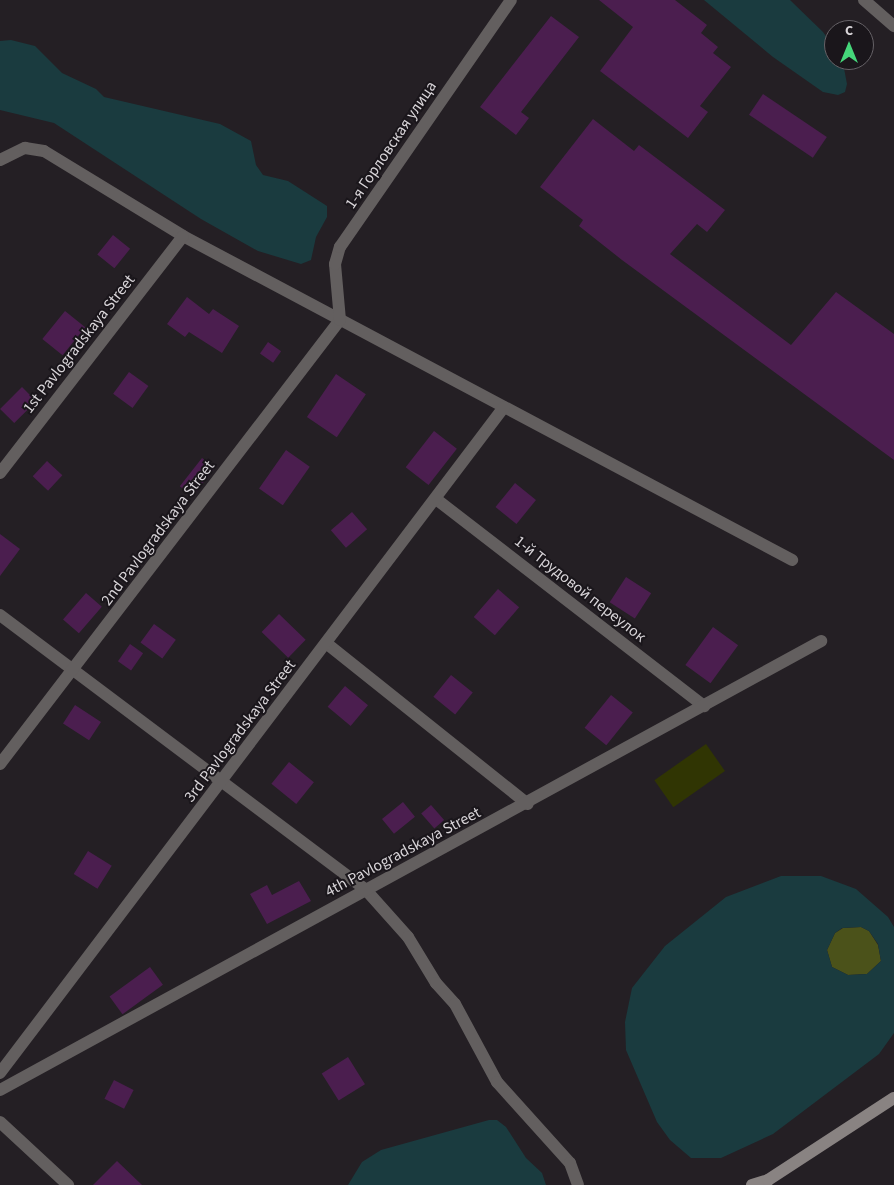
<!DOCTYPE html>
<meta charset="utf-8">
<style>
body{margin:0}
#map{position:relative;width:894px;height:1185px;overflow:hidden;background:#241f24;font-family:"Source Sans 3",sans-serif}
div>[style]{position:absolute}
.green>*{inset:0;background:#303503;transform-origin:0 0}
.forest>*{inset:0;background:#4b521a}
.water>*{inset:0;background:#1a3b3f}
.building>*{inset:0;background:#4b1e4f;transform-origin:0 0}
.street>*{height:12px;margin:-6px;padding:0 6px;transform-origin:6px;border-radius:6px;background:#635f5f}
.secondary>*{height:12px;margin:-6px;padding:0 6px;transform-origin:6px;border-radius:6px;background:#898382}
span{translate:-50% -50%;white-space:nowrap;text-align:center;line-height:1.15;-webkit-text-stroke:4px #1a161b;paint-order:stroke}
.street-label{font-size:16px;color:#d8d4d8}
.north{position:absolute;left:824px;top:20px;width:50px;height:50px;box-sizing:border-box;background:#1a161b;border:1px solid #666267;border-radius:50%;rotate:0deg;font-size:14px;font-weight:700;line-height:20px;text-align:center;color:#d8d4d8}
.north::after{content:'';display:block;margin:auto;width:18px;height:22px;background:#45d77a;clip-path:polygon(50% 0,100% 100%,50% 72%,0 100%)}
</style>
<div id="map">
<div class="green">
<i style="left:706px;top:744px;width:33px;height:63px;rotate:55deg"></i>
</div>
<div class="forest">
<i style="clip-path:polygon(861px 927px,869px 931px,878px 945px,881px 961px,867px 974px,848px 975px,832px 967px,827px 950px,835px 933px,843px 928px)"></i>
</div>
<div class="water">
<i style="clip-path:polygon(704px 0,790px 0,823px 32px,834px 47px,834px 60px,841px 60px,843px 63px,847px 84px,845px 92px,838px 95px,823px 92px,773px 57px)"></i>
<i style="clip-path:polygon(11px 40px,35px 46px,62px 73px,96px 89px,104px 97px,220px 124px,251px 141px,256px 165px,263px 175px,288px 181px,327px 206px,327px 217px,316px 237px,311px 260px,301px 264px,258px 251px,201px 219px,54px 123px,0 110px,0 41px)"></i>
<i style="clip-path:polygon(evenodd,781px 876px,821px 876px,856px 889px,888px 917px,894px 927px,894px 1033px,879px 1054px,773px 1134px,721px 1158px,691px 1158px,670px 1140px,657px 1122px,626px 1050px,625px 1022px,632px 988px,665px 946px,726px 897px,781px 876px,861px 927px,869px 931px,878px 944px,881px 961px,867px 974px,848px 975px,832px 967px,827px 950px,835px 933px,842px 928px,861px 927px)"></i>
<i style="clip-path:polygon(489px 1120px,497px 1120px,506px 1127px,526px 1158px,542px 1173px,546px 1185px,348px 1185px,362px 1162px,381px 1150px)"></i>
</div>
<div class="building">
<i style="clip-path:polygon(599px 0,675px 0,707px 25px,701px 33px,718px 47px,713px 53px,731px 67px,700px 106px,708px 112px,688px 138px,600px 71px,633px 27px)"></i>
<i style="clip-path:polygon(551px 16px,579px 37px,521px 112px,529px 118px,516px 135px,480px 107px)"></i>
<i style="left:763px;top:94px;width:77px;height:25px;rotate:34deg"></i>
<i style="clip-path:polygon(593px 119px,634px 151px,639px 145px,725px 210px,707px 232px,697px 224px,670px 254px,791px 345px,836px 292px,894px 334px,894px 460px,622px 260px,579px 226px,583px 220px,540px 187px)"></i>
<i style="left:113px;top:235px;width:22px;height:25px;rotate:39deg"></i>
<i style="clip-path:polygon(187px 297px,209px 314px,213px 309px,239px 326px,222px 353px,189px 332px,185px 337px,167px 324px)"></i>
<i style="left:65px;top:311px;width:26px;height:36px;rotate:39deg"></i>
<i style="left:268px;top:342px;width:16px;height:14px;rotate:35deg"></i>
<i style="left:129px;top:372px;width:24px;height:27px;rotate:36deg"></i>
<i style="left:336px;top:374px;width:36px;height:52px;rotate:34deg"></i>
<i style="left:22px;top:387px;width:20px;height:31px;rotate:45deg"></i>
<i style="left:434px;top:431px;width:29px;height:46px;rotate:38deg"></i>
<i style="left:286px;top:450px;width:29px;height:47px;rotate:35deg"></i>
<i style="left:202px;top:458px;width:16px;height:36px;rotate:38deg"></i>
<i style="left:47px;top:461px;width:21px;height:21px;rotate:43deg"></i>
<i style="left:515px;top:483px;width:27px;height:31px;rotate:39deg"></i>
<i style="left:352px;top:512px;width:23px;height:28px;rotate:49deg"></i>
<i style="clip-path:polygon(0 534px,20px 549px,0 576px)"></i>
<i style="left:626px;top:577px;width:30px;height:30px;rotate:33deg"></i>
<i style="left:498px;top:589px;width:28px;height:37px;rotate:41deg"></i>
<i style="left:86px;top:593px;width:21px;height:35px;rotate:41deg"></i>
<i style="left:279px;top:614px;width:37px;height:25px;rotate:44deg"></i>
<i style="left:154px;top:624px;width:27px;height:23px;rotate:36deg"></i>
<i style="left:713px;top:627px;width:31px;height:47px;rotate:36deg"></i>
<i style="left:130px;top:644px;width:16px;height:21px;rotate:35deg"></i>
<i style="left:451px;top:675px;width:28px;height:28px;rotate:39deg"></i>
<i style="left:345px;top:686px;width:30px;height:27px;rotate:40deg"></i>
<i style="left:611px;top:695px;width:28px;height:42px;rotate:39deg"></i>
<i style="left:75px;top:705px;width:31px;height:22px;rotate:33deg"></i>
<i style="left:289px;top:762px;width:32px;height:28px;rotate:39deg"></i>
<i style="left:403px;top:802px;width:19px;height:27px;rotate:51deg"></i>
<i style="left:431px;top:805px;width:20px;height:13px;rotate:49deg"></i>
<i style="left:88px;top:851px;width:28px;height:27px;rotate:32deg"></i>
<i style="clip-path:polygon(299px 881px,311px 901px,267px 924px,250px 894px,267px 885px,272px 895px)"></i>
<i style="left:150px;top:967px;width:22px;height:50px;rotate:54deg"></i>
<i style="left:348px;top:1057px;width:32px;height:31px;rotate:58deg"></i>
<i style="left:114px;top:1080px;width:22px;height:21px;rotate:27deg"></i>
<i style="clip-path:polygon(117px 1161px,142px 1185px,93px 1185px)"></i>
</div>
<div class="street">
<i style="left:864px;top:0;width:40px;rotate:41deg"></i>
<i style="left:0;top:160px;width:28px;rotate:-26deg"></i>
<i style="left:25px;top:148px;width:19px;rotate:9deg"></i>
<i style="left:44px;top:151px;width:163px;rotate:31.4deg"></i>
<i style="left:183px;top:236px;width:690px;rotate:28.01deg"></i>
<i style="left:0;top:473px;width:299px;rotate:-52.3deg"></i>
<i style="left:436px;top:499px;width:339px;rotate:37.7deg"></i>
<i style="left:0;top:615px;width:458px;rotate:36.9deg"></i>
<i style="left:366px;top:890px;width:63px;rotate:48.2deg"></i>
<i style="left:408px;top:937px;width:54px;rotate:58.7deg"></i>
<i style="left:436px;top:983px;width:28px;rotate:48deg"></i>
<i style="left:455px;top:1004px;width:89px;rotate:61.7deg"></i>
<i style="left:497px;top:1082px;width:109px;rotate:48deg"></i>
<i style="left:570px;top:1163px;width:23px;rotate:70deg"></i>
<i style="left:326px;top:643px;width:258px;rotate:38.6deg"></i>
<i style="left:0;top:764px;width:559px;rotate:-52.56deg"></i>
<i style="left:340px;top:320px;width:56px;rotate:-95.1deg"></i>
<i style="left:335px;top:264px;width:18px;rotate:-74deg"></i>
<i style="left:340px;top:247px;width:300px;rotate:-55.3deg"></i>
<i style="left:0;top:1073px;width:835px;rotate:-52.88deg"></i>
<i style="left:0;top:1090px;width:936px;rotate:-28.67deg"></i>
<i style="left:0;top:1122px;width:93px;rotate:42.8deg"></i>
</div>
<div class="secondary">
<i style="left:752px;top:1185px;width:17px;rotate:-17deg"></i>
<i style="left:768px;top:1180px;width:150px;rotate:-33.1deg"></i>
</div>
<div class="street-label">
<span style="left:391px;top:145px;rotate:-56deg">1-я Горловская улица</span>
<span style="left:79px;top:344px;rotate:-52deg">1st Pavlogradskaya Street</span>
<span style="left:158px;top:533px;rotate:-53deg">2nd Pavlogradskaya Street</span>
<span style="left:580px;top:589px;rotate:38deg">1-й Трудовой переулок</span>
<span style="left:240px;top:731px;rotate:-53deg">3rd Pavlogradskaya Street</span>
<span style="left:403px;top:852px;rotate:-28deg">4th Pavlogradskaya Street</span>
</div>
<div class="north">С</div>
</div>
